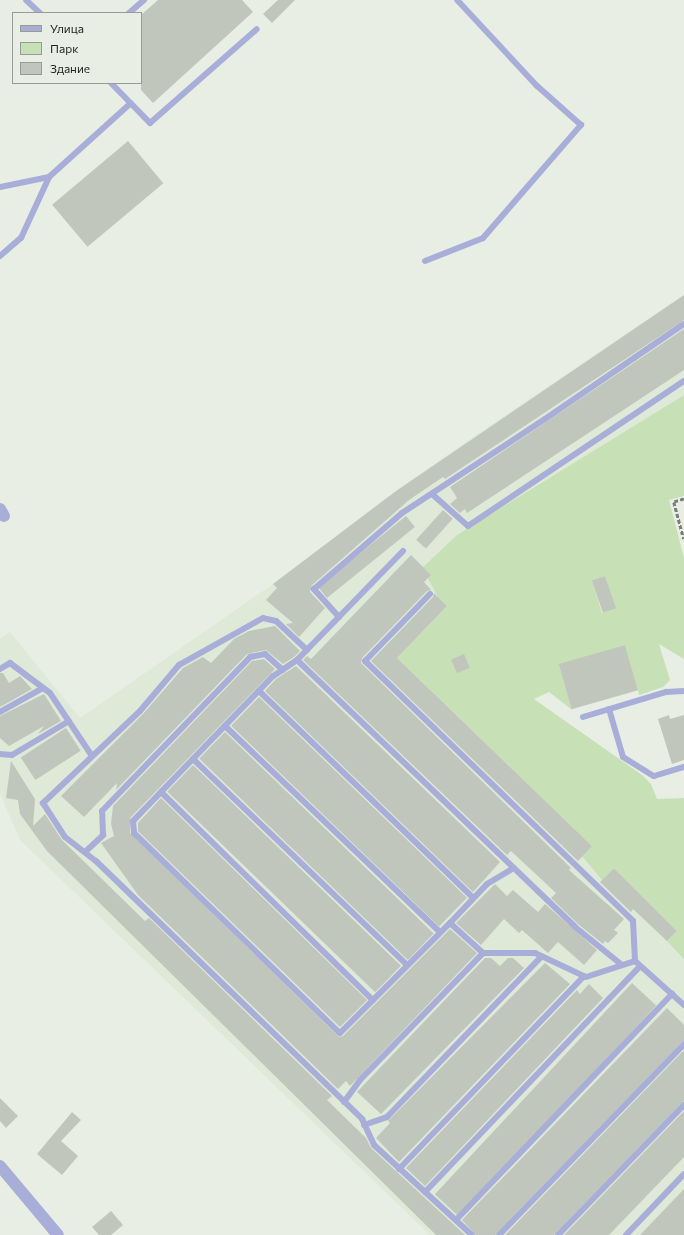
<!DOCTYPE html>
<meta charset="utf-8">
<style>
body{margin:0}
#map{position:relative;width:684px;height:1235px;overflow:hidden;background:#e9eee5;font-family:Commissioner,sans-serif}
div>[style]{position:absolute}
.built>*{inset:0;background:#dfe9d8}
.green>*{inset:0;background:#c7e0b6}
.building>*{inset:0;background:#c0c6bc;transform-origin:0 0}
.path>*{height:2.5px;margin-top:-1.25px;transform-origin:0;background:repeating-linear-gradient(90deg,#7a7e78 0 4px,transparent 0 6px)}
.lane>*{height:6px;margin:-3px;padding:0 3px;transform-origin:3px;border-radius:3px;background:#a9aed9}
.street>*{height:12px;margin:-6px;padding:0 6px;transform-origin:6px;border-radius:6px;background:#a9aed9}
span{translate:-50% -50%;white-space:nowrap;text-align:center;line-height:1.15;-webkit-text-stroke:3.5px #e9eee5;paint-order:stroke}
.legend{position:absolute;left:12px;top:12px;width:130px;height:72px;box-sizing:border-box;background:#e9eee5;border:1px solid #989c95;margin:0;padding:5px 7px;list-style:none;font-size:12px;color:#1f211e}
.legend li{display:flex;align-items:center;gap:8px;height:20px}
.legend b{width:20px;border:1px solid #989c95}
</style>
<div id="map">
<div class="built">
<i style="clip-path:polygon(684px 295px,684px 395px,457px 535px,422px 568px,438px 597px,447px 606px,397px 658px,684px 938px,684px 1235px,430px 1235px,20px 840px,0 794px,0 639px,10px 632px,80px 718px,273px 584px,396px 491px,476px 435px)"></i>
</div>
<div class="green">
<i style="clip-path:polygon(evenodd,684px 395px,684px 496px,669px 500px,684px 558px,684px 659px,659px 644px,670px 680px,663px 687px,639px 695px,625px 645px,559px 665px,572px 710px,549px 692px,534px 699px,642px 775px,651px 784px,657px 799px,684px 798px,684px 959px,667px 941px,677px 931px,614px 868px,602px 880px,582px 856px,592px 846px,397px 658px,447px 606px,438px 597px,422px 568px,457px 535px,684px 395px,605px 576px,615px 608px,602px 613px,592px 581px,605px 576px)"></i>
</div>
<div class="building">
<i style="clip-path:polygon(158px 0,242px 0,253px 12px,153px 103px,141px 90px,141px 15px)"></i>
<i style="clip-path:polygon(278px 0,295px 0,272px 23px,263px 14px)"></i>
<i style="left:128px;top:141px;width:55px;height:99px;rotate:50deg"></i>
<i style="clip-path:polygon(684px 295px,684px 320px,445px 479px,443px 477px,409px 500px,311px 586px,310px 592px,325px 608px,299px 637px,286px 624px,293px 623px,266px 600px,277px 588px,273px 584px,396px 491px)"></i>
<i style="clip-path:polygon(684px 329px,684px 370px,467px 513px,465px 509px,460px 513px,450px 504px,457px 498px,450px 487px)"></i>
<i style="left:443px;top:510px;width:13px;height:40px;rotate:42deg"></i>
<i style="left:406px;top:516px;width:14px;height:113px;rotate:51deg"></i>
<i style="clip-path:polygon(411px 555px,431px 575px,424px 582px,431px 590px,427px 591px,362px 658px,361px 663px,571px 868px,569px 870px,624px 919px,614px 930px,618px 933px,608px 943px,605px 941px,603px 944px,578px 924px,551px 898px,556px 893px,511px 851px,507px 855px,303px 660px,307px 656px,311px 659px)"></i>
<i style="left:605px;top:576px;width:34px;height:14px;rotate:71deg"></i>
<i style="clip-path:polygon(434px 593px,447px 606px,397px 658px,592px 846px,578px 861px,371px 661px,433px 597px)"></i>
<i style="clip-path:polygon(275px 626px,300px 651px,294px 657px,283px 664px,266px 650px,247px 654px,116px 790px,117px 783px,84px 817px,61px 796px,143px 714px,183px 668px,203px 657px,211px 663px,234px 639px,249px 631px)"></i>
<i style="left:625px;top:645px;width:47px;height:69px;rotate:74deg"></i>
<i style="left:464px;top:654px;width:15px;height:14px;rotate:67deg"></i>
<i style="clip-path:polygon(264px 659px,275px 669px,130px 818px,130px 833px,339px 1037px,343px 1036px,450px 929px,477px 953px,350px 1086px,346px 1081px,338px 1089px,138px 895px,101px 843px,114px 836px,111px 824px,113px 806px,252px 661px)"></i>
<i style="clip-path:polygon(296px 666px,500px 862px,473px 892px,265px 691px,276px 679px)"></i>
<i style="clip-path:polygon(0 673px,3px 673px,9px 683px,20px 676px,32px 689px,0 707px)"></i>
<i style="clip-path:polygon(44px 694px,61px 721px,38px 734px,44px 726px,9px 746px,0 738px,0 716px)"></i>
<i style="left:259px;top:697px;width:289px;height:40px;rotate:44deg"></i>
<i style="clip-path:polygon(669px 715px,670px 719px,684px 715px,684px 760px,672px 764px,658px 719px)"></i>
<i style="left:66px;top:728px;width:27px;height:54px;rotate:57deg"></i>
<i style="left:225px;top:732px;width:290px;height:37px;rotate:44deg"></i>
<i style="clip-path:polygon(11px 761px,35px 799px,33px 826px,45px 814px,62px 840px,145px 921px,149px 918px,332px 1096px,327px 1100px,366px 1138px,371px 1148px,465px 1235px,436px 1235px,47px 851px,20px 814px,18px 800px,6px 798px)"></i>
<i style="left:193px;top:765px;width:289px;height:37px;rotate:44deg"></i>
<i style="clip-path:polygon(161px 798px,367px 1000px,340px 1027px,138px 831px,138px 823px)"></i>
<i style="clip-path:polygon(614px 868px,677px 931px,667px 941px,633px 909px,631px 912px,600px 882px)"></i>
<i style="clip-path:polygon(495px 884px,507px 896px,513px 890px,538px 912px,545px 904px,597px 950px,584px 965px,558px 942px,548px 953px,522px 930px,519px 933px,504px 919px,481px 945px,456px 923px)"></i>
<i style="clip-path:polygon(485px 958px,491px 958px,500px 966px,508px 958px,513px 958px,524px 968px,381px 1114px,357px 1092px)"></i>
<i style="clip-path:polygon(545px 963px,570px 984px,399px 1162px,376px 1138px,390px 1123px,388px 1121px)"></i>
<i style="left:632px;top:983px;width:33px;height:289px;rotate:43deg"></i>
<i style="clip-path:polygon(589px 984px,603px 998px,425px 1186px,406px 1168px,577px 990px,580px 994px)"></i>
<i style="clip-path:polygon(667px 1008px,684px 1025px,684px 1040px,495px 1235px,476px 1235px,462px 1220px)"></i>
<i style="clip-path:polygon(684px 1050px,684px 1101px,554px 1235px,505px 1235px)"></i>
<i style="clip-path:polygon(0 1098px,18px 1116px,6px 1128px,0 1121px)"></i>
<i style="clip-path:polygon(684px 1111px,684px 1157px,609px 1235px,564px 1235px)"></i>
<i style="clip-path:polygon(72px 1112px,81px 1120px,61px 1141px,78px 1156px,62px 1175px,37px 1154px)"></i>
<i style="clip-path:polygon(684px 1189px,684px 1235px,640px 1235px)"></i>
<i style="clip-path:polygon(111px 1211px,123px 1225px,111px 1235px,99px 1235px,92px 1227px)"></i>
</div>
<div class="path">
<i style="left:684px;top:499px;width:10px;rotate:163deg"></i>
<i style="left:674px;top:502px;width:38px;rotate:75deg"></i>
</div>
<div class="lane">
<i style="left:26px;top:0;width:19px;rotate:43deg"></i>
<i style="left:129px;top:13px;width:20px;rotate:-41deg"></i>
<i style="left:111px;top:83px;width:56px;rotate:45.7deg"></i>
<i style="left:150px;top:123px;width:142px;rotate:-41.3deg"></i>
<i style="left:0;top:187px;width:50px;rotate:-11.5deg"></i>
<i style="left:0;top:256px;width:28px;rotate:-41deg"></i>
<i style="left:21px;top:238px;width:67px;rotate:-65.3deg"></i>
<i style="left:49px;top:177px;width:110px;rotate:-42.1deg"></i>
<i style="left:425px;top:261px;width:62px;rotate:-21.6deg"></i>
<i style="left:483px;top:238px;width:150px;rotate:-49.1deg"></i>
<i style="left:581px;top:125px;width:59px;rotate:-138.4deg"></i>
<i style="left:537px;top:86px;width:117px;rotate:-132.9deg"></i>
<i style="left:432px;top:494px;width:48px;rotate:41.6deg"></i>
<i style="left:468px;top:526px;width:260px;rotate:-33.9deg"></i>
<i style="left:403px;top:551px;width:152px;rotate:134.2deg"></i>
<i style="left:297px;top:660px;width:29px;rotate:146deg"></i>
<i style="left:273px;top:676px;width:202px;rotate:134deg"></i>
<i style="left:133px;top:821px;width:12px;rotate:85deg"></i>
<i style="left:134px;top:833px;width:287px;rotate:44.2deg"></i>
<i style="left:340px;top:1033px;width:156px;rotate:-45deg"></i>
<i style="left:450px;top:923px;width:45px;rotate:42.3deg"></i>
<i style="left:483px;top:953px;width:52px"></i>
<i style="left:535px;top:953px;width:56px;rotate:25.2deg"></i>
<i style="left:586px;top:977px;width:52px;rotate:-18.1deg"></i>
<i style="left:430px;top:594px;width:93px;rotate:134.1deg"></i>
<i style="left:365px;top:661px;width:373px;rotate:44.1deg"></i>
<i style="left:633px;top:921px;width:40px;rotate:87.1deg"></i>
<i style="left:635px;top:961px;width:66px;rotate:41.9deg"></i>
<i style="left:339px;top:617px;width:38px;rotate:-132deg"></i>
<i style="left:314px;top:589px;width:116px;rotate:-40.8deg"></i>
<i style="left:402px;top:513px;width:171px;rotate:-33.3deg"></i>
<i style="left:545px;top:419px;width:168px;rotate:-34.4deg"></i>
<i style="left:307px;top:650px;width:42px;rotate:-136.9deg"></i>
<i style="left:276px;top:621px;width:13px;rotate:-167deg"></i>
<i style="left:263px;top:618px;width:96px;rotate:150.8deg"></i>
<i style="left:179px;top:665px;width:60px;rotate:130.3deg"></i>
<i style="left:140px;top:711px;width:134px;rotate:136.5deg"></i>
<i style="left:43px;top:803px;width:40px;rotate:57.1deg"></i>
<i style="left:65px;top:837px;width:39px;rotate:38deg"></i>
<i style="left:96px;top:861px;width:371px;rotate:44.1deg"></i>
<i style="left:362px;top:1119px;width:29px;rotate:65deg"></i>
<i style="left:374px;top:1145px;width:133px;rotate:42.6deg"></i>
<i style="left:297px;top:660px;width:385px;rotate:43.8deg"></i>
<i style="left:575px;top:927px;width:60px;rotate:39deg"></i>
<i style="left:0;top:669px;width:12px;rotate:-31deg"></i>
<i style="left:10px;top:663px;width:50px;rotate:36.9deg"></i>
<i style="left:50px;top:693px;width:76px;rotate:56.3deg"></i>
<i style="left:259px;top:691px;width:298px;rotate:44deg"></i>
<i style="left:609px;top:709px;width:50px;rotate:73.7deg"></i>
<i style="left:623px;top:757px;width:36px;rotate:32deg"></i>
<i style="left:654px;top:776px;width:31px;rotate:-17deg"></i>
<i style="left:0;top:712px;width:49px;rotate:-29.2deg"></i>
<i style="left:583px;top:717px;width:87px;rotate:-16.8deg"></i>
<i style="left:666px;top:692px;width:18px;rotate:-3deg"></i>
<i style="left:225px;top:726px;width:298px;rotate:43.8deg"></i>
<i style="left:0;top:754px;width:12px;rotate:5deg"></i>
<i style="left:12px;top:755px;width:66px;rotate:-30.8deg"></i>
<i style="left:193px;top:759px;width:297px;rotate:43.9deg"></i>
<i style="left:161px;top:792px;width:297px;rotate:44.5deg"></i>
<i style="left:85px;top:852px;width:25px;rotate:-43deg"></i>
<i style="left:103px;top:835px;width:24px;rotate:-92deg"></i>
<i style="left:102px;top:811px;width:214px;rotate:-46.1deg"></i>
<i style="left:250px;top:657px;width:15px;rotate:-11deg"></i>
<i style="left:265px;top:654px;width:24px;rotate:42deg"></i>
<i style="left:450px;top:923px;width:54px;rotate:-46.5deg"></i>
<i style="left:487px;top:884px;width:31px;rotate:-31deg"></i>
<i style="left:344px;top:1102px;width:27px;rotate:-54deg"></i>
<i style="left:360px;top:1080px;width:177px;rotate:-45.9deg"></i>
<i style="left:364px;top:1125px;width:24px;rotate:-19deg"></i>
<i style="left:387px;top:1117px;width:223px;rotate:-46.1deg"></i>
<i style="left:399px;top:1169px;width:267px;rotate:-46.2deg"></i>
<i style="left:425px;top:1192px;width:312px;rotate:-46.4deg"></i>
<i style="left:456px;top:1220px;width:313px;rotate:-46.3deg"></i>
<i style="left:499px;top:1235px;width:266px;rotate:-45.9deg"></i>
<i style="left:558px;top:1235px;width:181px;rotate:-45.9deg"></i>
<i style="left:626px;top:1235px;width:84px;rotate:-46.4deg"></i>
</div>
<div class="street">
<i style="left:0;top:509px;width:8px;rotate:60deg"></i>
<i style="left:0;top:1166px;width:90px;rotate:50deg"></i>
</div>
<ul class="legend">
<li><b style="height:5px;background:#a9aed9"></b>Улица</li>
<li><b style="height:11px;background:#c7e0b6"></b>Парк</li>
<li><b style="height:11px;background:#c0c6bc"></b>Здание</li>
</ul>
</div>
